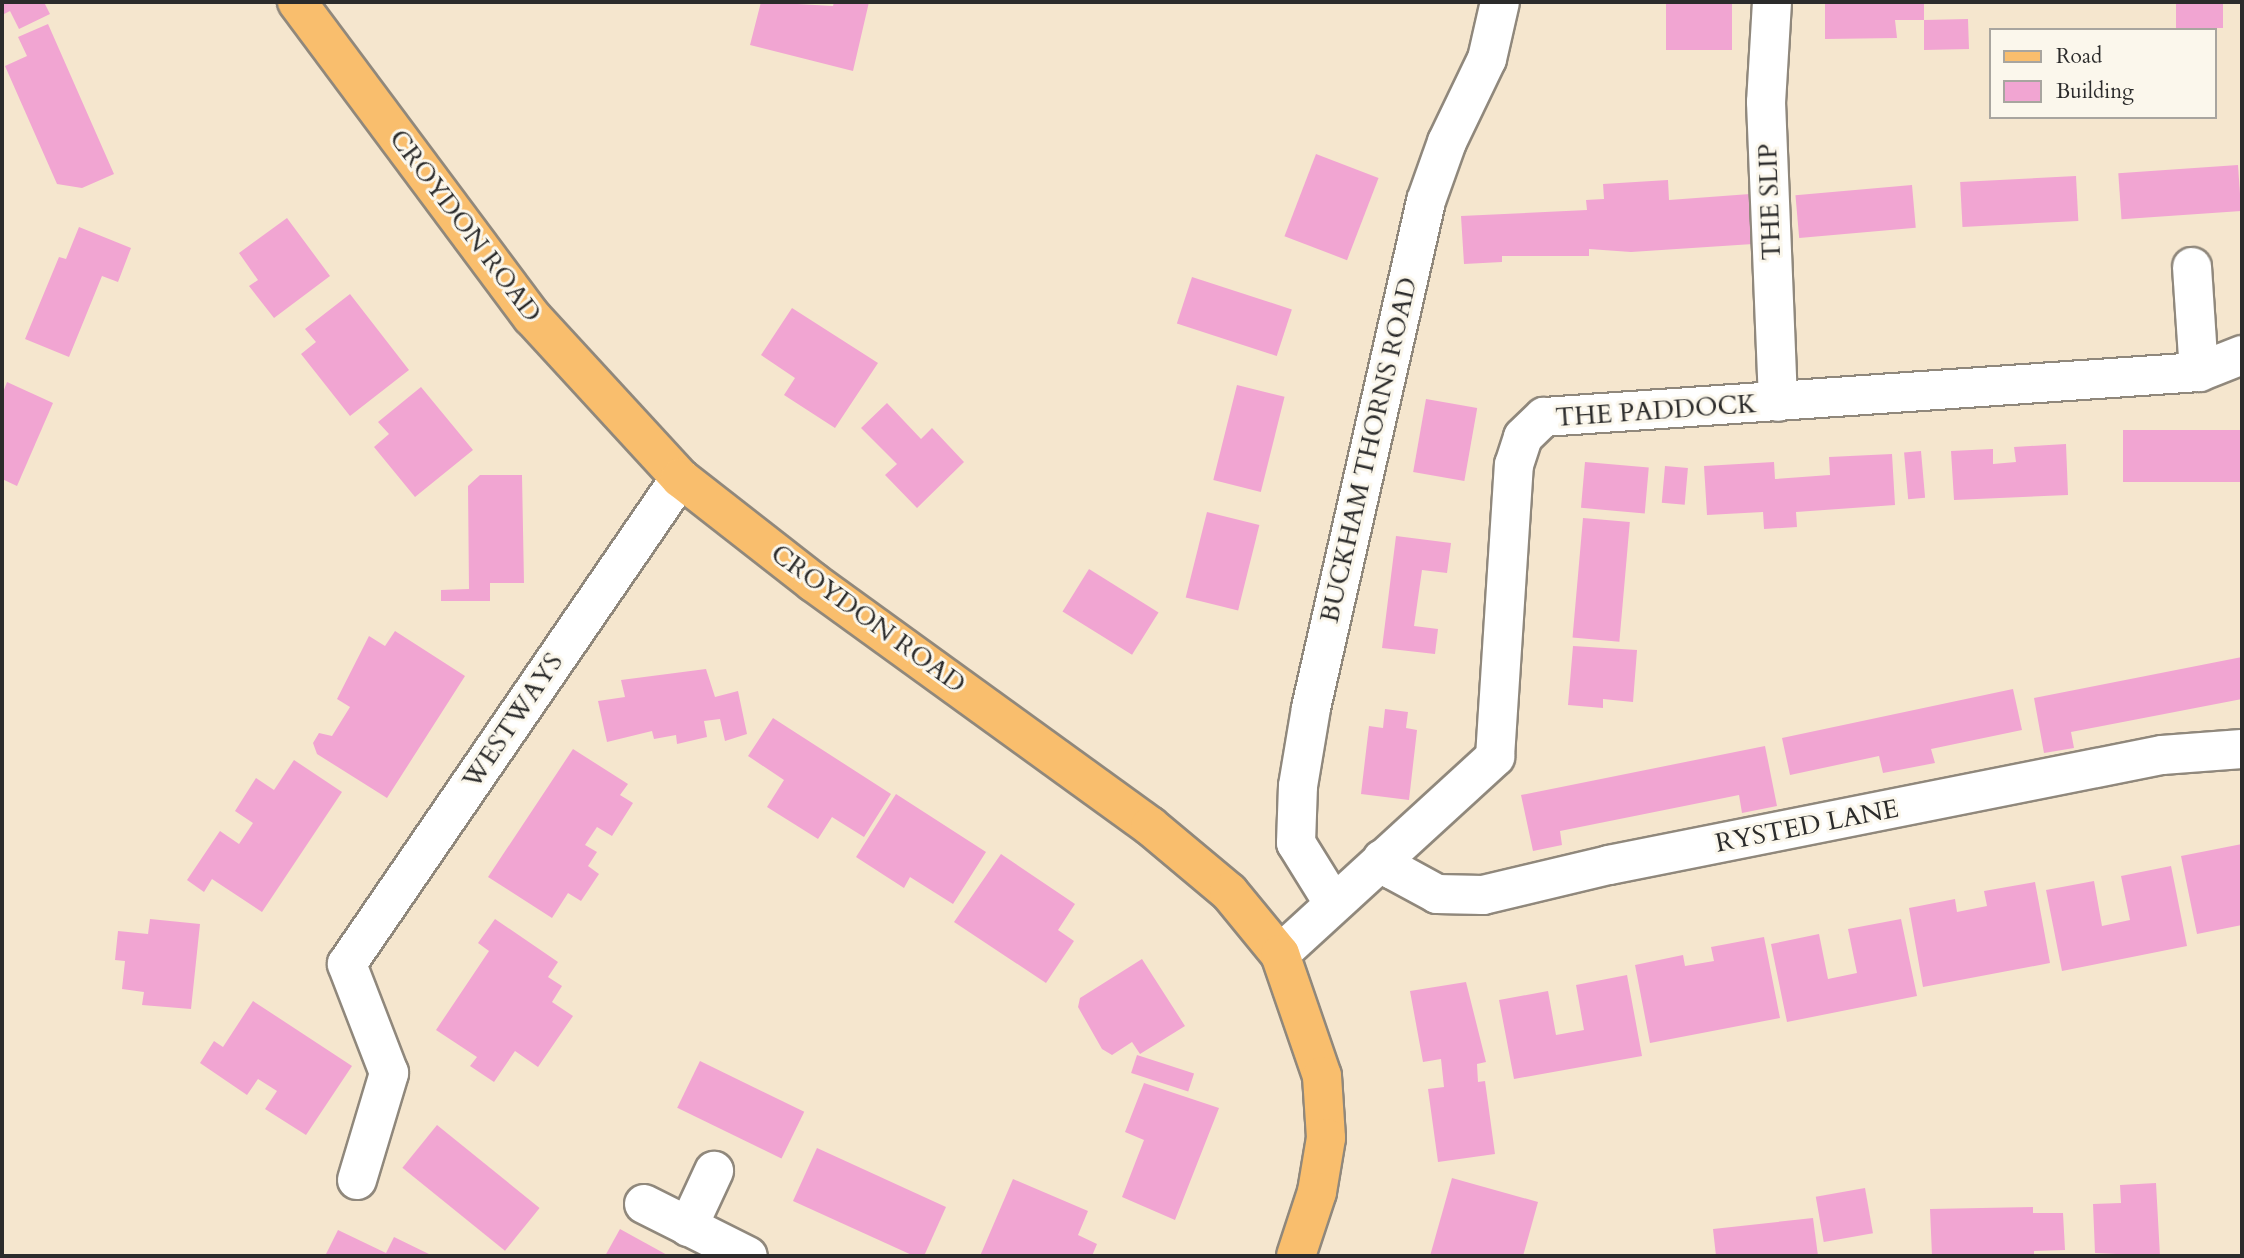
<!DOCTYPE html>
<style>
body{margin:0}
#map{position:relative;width:2244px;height:1258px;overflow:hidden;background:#f5e6ce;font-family:Cardo,serif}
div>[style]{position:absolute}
.building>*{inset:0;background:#f1a5d2;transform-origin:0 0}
.roads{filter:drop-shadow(2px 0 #90887c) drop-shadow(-2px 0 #90887c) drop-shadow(0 2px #90887c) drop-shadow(0 -2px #90887c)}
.minor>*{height:38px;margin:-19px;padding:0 19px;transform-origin:19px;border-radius:19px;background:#fff}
.major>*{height:38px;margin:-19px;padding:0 19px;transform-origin:19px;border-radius:19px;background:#f9be6d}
span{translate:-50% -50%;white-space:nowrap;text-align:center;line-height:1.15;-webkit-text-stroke:6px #fbf7ec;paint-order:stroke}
.street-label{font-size:26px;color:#2b2b2b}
.frame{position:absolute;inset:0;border:4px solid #2b2b2b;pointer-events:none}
.legend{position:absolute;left:1989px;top:28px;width:228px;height:91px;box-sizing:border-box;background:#fbf7ec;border:2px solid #a8a59f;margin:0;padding:9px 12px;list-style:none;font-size:21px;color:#2b2b2b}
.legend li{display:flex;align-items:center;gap:14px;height:35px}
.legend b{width:35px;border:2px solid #a8a59f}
</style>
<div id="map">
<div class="building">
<i style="clip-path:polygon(2px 2px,44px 2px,50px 14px,19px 29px,10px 11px,2px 15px)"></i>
<i style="clip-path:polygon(761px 2px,833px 6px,834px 2px,869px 2px,853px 71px,750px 45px)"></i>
<i style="left:1666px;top:2px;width:66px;height:48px"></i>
<i style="clip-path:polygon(1825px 2px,1924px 2px,1924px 20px,1968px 19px,1969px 49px,1924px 50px,1924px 20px,1895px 20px,1897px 38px,1825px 39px)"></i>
<i style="left:2176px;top:2px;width:47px;height:26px"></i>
<i style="clip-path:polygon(48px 24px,114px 174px,82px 188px,57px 184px,5px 66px,27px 56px,18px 37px)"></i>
<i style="left:1316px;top:154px;width:67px;height:88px;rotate:21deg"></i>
<i style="left:2238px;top:165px;width:46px;height:120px;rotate:86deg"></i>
<i style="left:2076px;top:176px;width:45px;height:116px;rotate:87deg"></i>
<i style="clip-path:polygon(1668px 180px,1669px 200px,1750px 194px,1753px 244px,1631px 252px,1589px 249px,1589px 256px,1502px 256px,1502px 262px,1464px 264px,1461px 216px,1587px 210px,1586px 200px,1604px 199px,1603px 184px)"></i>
<i style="left:1912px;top:185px;width:43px;height:117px;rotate:85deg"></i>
<i style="clip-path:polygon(287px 218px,330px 276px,274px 318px,249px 286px,258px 280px,239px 253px)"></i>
<i style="clip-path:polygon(79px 227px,131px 248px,118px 282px,102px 276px,69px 357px,25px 339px,59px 257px,66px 259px)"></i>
<i style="left:1192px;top:277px;width:105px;height:49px;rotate:18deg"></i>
<i style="clip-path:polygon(350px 294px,409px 370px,350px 416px,301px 354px,316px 342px,305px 329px)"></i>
<i style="clip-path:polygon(792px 308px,878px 363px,835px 428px,784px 395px,795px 378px,761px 355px)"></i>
<i style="clip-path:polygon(7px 382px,53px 403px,17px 486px,2px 479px,2px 395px)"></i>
<i style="left:1237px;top:385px;width:49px;height:98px;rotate:14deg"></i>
<i style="clip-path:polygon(421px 387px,473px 450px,415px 497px,374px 447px,389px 434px,378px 422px)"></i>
<i style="left:1426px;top:399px;width:52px;height:74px;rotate:10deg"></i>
<i style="clip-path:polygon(887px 403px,921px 439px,932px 428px,964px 462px,917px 508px,885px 475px,897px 464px,861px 428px)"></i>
<i style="left:2242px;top:430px;width:52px;height:119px;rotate:90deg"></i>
<i style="clip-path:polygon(2066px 444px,2068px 495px,1954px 500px,1951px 451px,1993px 449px,1993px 464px,2016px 462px,2014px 447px)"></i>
<i style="left:1921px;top:451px;width:47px;height:17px;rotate:85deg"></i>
<i style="clip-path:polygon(1892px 454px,1895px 505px,1796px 512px,1797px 527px,1764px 529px,1763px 512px,1707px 515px,1704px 466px,1774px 462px,1775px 479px,1830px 475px,1829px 457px)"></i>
<i style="left:1585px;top:462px;width:64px;height:46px;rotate:5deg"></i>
<i style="left:1665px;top:466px;width:23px;height:37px;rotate:5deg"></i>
<i style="clip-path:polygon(480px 475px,522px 475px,524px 583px,490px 583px,490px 601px,441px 601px,441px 590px,469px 589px,468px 486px)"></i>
<i style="left:1207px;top:512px;width:54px;height:88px;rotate:14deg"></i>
<i style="left:1583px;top:518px;width:47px;height:120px;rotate:5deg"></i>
<i style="clip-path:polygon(1396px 536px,1451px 543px,1447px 573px,1422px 570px,1414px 626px,1438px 629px,1435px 654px,1382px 648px)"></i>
<i style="left:1089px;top:569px;width:82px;height:50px;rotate:32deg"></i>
<i style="clip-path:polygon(395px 631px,465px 676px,387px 798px,317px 754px,313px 743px,319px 733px,332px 736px,350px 707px,337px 699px,369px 636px,385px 646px)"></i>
<i style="clip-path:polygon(1573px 646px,1637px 650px,1633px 702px,1603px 699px,1603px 708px,1568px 705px)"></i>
<i style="clip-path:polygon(2242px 657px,2242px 699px,2071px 732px,2074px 748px,2044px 753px,2034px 698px)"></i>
<i style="clip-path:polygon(706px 669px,715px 697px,738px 691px,747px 734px,725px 741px,720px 719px,704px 721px,707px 737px,677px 744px,676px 735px,654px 739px,652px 731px,607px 742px,598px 701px,625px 697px,621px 680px)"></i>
<i style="clip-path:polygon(2013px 689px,2022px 730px,1931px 749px,1935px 763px,1883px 773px,1879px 756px,1790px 775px,1782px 738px)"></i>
<i style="clip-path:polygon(1385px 709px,1408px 712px,1406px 728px,1417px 730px,1409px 800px,1361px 794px,1369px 726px,1383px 728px)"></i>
<i style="clip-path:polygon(773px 718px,891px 794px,864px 837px,832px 817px,818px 839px,767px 807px,784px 780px,748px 756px)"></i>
<i style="clip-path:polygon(1765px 746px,1777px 806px,1742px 813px,1739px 795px,1560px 831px,1562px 845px,1533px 851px,1521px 795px)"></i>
<i style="clip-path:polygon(573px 749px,628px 784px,620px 795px,633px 803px,612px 836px,597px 827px,585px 845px,597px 852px,588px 866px,599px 874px,581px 901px,568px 893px,552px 918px,488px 877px)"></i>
<i style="clip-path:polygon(294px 760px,342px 792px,262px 912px,212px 879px,204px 892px,187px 880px,220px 831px,239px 844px,253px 823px,235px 811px,256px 778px,274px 790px)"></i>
<i style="clip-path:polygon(896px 794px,986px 852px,953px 904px,910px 877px,904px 888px,856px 857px)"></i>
<i style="clip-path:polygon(2242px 844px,2242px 925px,2197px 934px,2181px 856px)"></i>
<i style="clip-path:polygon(1001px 854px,1075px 904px,1058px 930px,1074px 941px,1046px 983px,954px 922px)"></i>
<i style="clip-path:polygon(2171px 866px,2187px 946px,2062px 971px,2046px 890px,2094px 881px,2102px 926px,2130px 920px,2121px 876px)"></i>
<i style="clip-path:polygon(2035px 882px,2050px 963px,1923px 987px,1909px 908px,1955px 899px,1957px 912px,1987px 906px,1984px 891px)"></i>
<i style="clip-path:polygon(150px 919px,200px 924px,191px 1009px,142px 1005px,144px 992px,122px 989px,125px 961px,115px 960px,118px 931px,148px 934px)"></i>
<i style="clip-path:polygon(495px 919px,558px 962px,548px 977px,562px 986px,552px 1002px,573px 1016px,538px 1067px,515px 1051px,494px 1082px,470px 1066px,477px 1057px,436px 1030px,489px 951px,478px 943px)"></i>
<i style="clip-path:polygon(1901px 919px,1917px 996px,1787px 1022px,1771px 944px,1819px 934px,1828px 979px,1857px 973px,1848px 929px)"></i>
<i style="clip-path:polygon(1764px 937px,1780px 1018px,1650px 1043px,1635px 965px,1683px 955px,1685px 966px,1714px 961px,1711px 947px)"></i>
<i style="clip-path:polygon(1142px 959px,1185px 1026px,1140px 1054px,1132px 1042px,1112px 1055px,1102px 1049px,1078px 1007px,1080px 998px)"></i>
<i style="clip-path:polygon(1627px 975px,1642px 1056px,1514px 1079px,1499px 1000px,1548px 991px,1556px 1035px,1584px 1030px,1576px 985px)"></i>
<i style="clip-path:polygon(1466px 982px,1486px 1062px,1477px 1064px,1478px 1082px,1485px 1081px,1495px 1154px,1438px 1162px,1428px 1089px,1444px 1087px,1441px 1059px,1423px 1062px,1410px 991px)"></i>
<i style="clip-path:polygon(253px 1001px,352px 1066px,306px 1135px,265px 1109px,277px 1091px,258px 1079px,247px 1095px,200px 1063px,214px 1041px,223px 1047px)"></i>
<i style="left:1137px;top:1055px;width:60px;height:19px;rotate:18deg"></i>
<i style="left:700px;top:1061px;width:116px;height:52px;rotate:26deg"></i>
<i style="clip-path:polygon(1144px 1083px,1219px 1108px,1175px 1220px,1122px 1197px,1144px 1140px,1125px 1132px)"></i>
<i style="left:437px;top:1125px;width:132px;height:55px;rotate:39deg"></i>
<i style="clip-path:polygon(817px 1148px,946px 1207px,924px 1256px,914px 1256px,793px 1201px)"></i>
<i style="clip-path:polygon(1452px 1178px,1538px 1202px,1523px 1256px,1430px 1256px)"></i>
<i style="clip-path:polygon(1013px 1179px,1088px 1211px,1078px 1235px,1097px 1244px,1092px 1256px,980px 1256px)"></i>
<i style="clip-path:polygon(2156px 1183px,2160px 1256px,2095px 1253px,2093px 1204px,2121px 1203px,2120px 1185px)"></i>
<i style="left:1865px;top:1188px;width:46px;height:50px;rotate:80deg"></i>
<i style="clip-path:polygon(2033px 1207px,2033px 1213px,2063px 1213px,2065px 1250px,2034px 1251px,2034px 1256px,1932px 1256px,1930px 1209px)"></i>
<i style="clip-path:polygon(1813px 1218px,1818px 1256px,1716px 1256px,1713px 1229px)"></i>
<i style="clip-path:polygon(620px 1229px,669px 1256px,605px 1256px)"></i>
<i style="clip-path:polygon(338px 1230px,386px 1253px,394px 1237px,433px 1256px,325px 1256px)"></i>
</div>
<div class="roads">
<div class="minor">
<i style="left:1772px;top:2px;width:100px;rotate:93.4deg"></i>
<i style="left:1766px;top:102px;width:300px;rotate:87.7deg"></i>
<i style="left:2192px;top:267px;width:105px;rotate:86.2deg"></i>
<i style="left:1382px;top:859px;width:16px;rotate:45deg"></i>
<i style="left:1393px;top:870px;width:50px;rotate:28.6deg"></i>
<i style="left:1437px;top:894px;width:46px;rotate:1.2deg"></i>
<i style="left:1483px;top:895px;width:130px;rotate:-13.4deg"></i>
<i style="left:1609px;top:865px;width:564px;rotate:-11.25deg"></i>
<i style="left:2162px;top:755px;width:80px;rotate:-4.3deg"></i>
<i style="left:1332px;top:901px;width:68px;rotate:-121.8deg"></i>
<i style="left:1296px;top:843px;width:57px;rotate:-88deg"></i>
<i style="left:1298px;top:786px;width:79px;rotate:-80.5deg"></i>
<i style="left:1311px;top:708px;width:520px;rotate:-77.22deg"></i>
<i style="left:1426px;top:201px;width:63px;rotate:-70.4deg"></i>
<i style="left:1447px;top:142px;width:92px;rotate:-64.3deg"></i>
<i style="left:1487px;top:59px;width:58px;rotate:-77.2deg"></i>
<i style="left:1280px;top:954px;width:292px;rotate:-42.5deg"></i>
<i style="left:1495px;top:757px;width:293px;rotate:-86.3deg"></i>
<i style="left:1514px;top:465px;width:29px;rotate:-72deg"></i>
<i style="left:1523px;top:437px;width:29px;rotate:-44deg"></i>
<i style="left:1544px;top:417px;width:657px;rotate:-3.93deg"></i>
<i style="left:2199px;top:372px;width:46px;rotate:-21.6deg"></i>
<i style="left:357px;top:1180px;width:112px;rotate:-73.3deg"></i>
<i style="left:389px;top:1073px;width:117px;rotate:-111.1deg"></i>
<i style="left:347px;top:964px;width:589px;rotate:-55.58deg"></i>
<i style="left:644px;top:1204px;width:116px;rotate:26.6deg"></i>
<i style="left:688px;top:1227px;width:62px;rotate:-65.1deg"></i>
</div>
<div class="major">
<i style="left:297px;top:2px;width:393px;rotate:53.3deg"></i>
<i style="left:532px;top:317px;width:219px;rotate:47.4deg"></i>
<i style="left:680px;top:478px;width:169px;rotate:38deg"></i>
<i style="left:813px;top:582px;width:416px;rotate:35.9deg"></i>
<i style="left:1150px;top:826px;width:103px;rotate:39.9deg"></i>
<i style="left:1229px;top:892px;width:80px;rotate:50.6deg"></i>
<i style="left:1280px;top:954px;width:129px;rotate:71deg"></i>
<i style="left:1322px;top:1076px;width:62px;rotate:86.3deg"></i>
<i style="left:1326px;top:1138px;width:55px;rotate:99.5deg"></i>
<i style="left:1317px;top:1192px;width:67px;rotate:108.2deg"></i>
</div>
</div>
<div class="street-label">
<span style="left:1770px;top:202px;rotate:-92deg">THE SLIP</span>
<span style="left:465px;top:226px;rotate:53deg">CROYDON ROAD</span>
<span style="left:1656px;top:411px;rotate:-4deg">THE PADDOCK</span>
<span style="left:1369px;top:450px;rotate:-77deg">BUCKHAM THORNS ROAD</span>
<span style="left:868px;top:619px;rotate:36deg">CROYDON ROAD</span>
<span style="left:513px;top:721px;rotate:-56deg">WESTWAYS</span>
<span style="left:1807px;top:826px;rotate:-11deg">RYSTED LANE</span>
</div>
<div class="frame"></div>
<ul class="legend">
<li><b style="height:9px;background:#f9be6d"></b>Road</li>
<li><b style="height:19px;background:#f1a5d2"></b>Building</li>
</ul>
</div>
